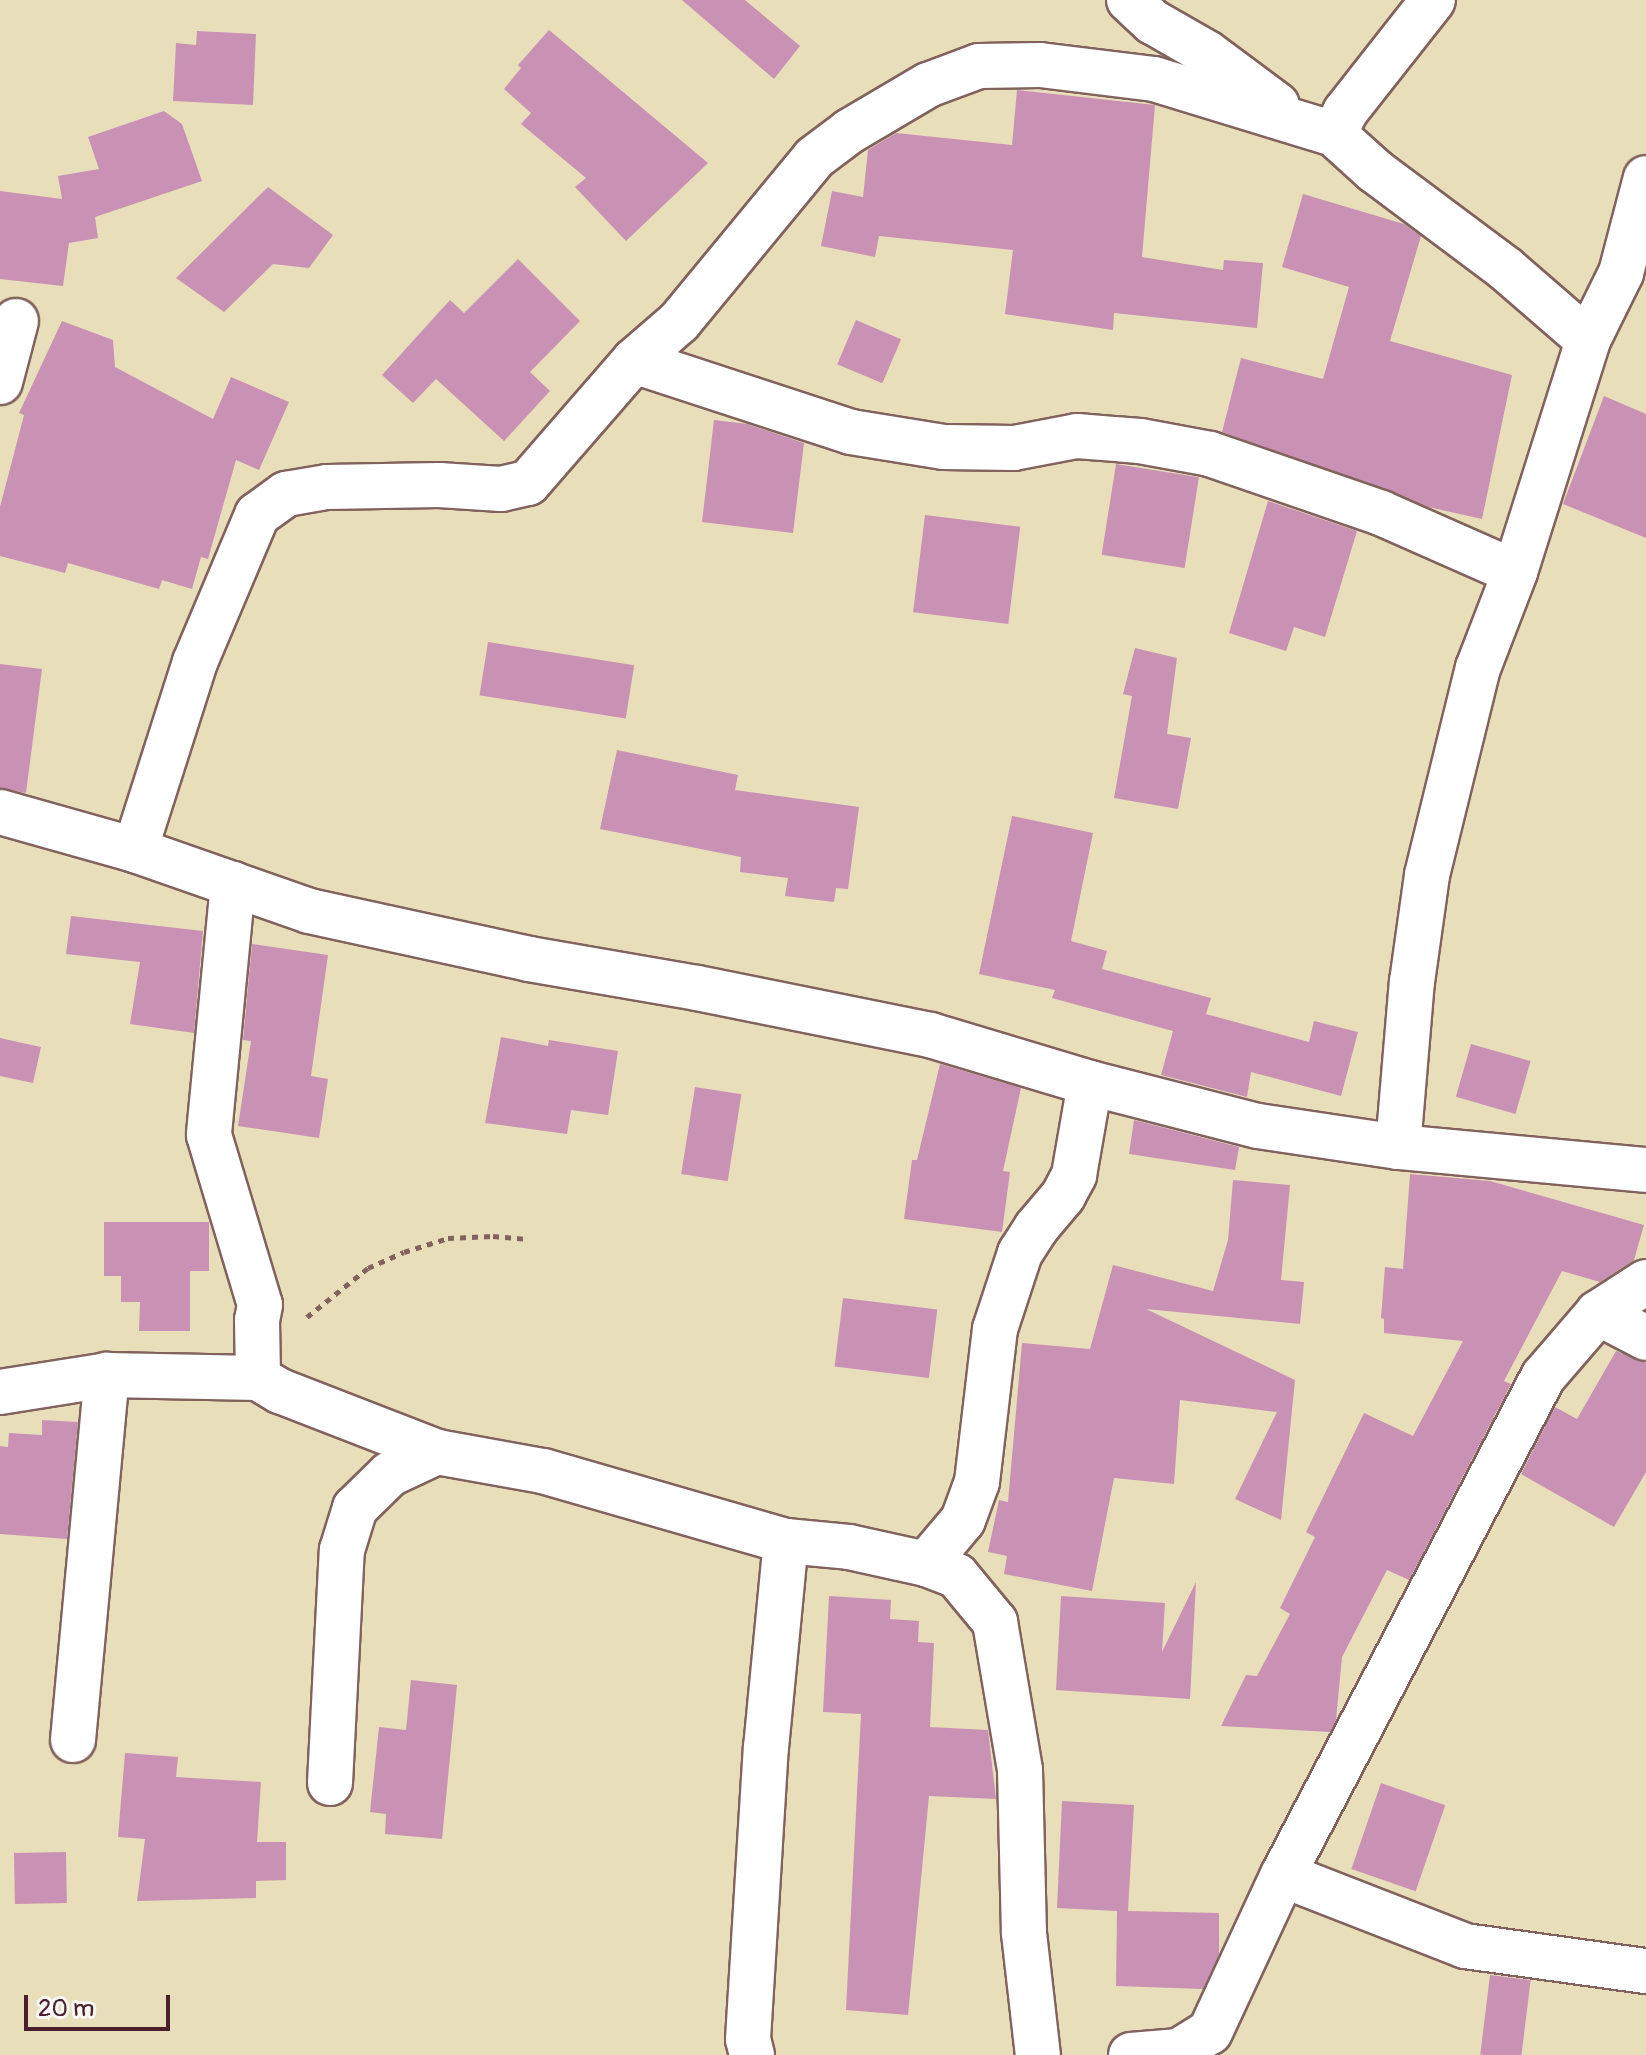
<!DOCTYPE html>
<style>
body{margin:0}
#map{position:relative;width:1646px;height:2055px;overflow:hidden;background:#e8deba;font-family:Pangolin,sans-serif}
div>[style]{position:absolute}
.building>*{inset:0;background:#c992b4;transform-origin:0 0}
.path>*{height:5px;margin-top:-2.5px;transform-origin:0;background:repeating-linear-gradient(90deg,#81625d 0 6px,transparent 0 12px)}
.roads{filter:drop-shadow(2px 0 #81625d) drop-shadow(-2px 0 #81625d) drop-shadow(0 2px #81625d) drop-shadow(0 -2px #81625d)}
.minor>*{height:44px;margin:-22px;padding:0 22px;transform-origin:22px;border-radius:22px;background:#fff}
span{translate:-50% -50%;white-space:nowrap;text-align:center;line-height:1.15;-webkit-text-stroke:6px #f6f6f2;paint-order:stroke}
.scale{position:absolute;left:24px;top:1995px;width:146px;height:36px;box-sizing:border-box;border:4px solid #4a1f2b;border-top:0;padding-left:10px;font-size:24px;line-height:28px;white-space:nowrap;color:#4a1f2b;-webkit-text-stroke:6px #f6f6f2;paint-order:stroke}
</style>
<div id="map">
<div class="building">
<i style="clip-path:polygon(682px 0,745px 0,800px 46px,774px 79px)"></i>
<i style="clip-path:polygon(549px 30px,708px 163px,626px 241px,575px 187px,586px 178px,521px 124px,531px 113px,504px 89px,521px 68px,518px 65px)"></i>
<i style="clip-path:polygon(197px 31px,256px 34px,253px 105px,173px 101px,176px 43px,196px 45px)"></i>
<i style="clip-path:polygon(1017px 90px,1155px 105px,1142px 257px,1223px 270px,1224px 260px,1263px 263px,1257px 328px,1114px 313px,1113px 330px,1005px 314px,1013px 250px,879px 236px,875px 257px,821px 246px,832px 191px,863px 197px,868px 150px,896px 133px,1012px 145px)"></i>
<i style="clip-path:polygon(164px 111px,182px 124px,202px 181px,95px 217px,98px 238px,69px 243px,63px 286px,0 279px,0 191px,62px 199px,58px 176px,99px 169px,88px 137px)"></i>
<i style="clip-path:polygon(268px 187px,333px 235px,309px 268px,273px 264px,224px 312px,176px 278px)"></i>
<i style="clip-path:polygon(1303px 194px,1404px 224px,1421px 236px,1390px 341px,1512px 375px,1482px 519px,1428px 507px,1222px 432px,1241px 358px,1323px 379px,1349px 287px,1282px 267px)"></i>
<i style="clip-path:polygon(518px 259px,580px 321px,530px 372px,550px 391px,504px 441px,436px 379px,413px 403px,382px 375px,450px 300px,464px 313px)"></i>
<i style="left:856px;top:320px;width:49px;height:48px;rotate:23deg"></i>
<i style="clip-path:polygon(62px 321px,113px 340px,115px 367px,213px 419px,231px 377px,289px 402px,259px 470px,236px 460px,208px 559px,201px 557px,192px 589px,162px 580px,159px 589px,68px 563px,65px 573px,0 556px,0 507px,24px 415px,19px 413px)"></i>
<i style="clip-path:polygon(1604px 396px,1646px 414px,1646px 538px,1563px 504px)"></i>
<i style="clip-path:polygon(714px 420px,747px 424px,804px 443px,793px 533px,702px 522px)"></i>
<i style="left:1116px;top:464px;width:84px;height:92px;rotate:9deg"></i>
<i style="clip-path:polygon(1268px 501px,1357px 531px,1325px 637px,1294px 627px,1286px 651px,1229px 633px)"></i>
<i style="left:925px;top:515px;width:96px;height:98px;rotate:7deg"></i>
<i style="left:488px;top:642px;width:148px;height:54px;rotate:9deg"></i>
<i style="clip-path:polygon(1135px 648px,1177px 658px,1167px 734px,1191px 738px,1178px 809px,1114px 798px,1132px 696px,1123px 694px)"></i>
<i style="clip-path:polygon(0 664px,42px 669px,26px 793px,0 788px)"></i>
<i style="clip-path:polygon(617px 750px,738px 775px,735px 790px,859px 807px,848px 889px,836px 888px,834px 902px,785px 896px,788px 878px,740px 872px,741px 857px,600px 829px)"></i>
<i style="clip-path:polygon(1012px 816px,1093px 833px,1071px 941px,1107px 951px,1102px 969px,1211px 998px,1206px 1014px,1309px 1042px,1314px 1021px,1358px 1032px,1341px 1096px,1251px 1072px,1247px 1097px,1161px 1075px,1173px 1031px,1052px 998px,1055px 990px,979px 974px)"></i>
<i style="clip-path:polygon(71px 916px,203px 931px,194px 1033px,130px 1024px,140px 962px,66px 954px)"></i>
<i style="clip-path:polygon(252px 944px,328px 955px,311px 1076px,328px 1079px,319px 1138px,238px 1126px,251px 1041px,243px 1040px)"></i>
<i style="clip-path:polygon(501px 1037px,548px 1046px,549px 1040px,618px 1051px,608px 1115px,571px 1110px,567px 1134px,485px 1123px)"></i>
<i style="clip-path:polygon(0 1038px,41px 1047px,33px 1083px,0 1076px)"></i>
<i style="left:1471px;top:1044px;width:62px;height:55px;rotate:16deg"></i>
<i style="clip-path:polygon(940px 1064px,1021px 1088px,1003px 1171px,1010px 1172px,1002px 1232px,904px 1219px,912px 1160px,917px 1160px)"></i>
<i style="left:695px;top:1087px;width:47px;height:88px;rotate:9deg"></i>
<i style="clip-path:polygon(1134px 1120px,1239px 1147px,1235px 1170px,1129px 1154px)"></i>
<i style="clip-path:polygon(1410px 1174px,1490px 1181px,1644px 1225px,1634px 1260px,1600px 1282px,1562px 1271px,1504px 1381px,1511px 1384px,1409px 1580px,1387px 1570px,1342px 1657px,1336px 1720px,1330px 1732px,1221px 1726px,1246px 1675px,1257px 1676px,1290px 1614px,1280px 1608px,1315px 1537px,1306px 1532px,1364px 1413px,1413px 1436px,1463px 1341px,1384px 1333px,1384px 1319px,1381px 1318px,1385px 1267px,1403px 1269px)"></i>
<i style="clip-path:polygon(1233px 1180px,1290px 1185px,1281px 1280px,1304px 1282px,1300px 1324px,1146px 1309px,1295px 1380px,1281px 1520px,1235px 1499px,1277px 1412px,1180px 1400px,1174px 1484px,1114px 1478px,1092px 1591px,1004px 1574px,1007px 1556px,988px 1552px,999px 1500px,1008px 1502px,1022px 1343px,1090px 1349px,1113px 1265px,1213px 1291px,1228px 1240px)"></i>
<i style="clip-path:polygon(104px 1222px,209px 1222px,209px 1271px,190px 1271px,190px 1331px,139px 1331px,140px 1302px,121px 1302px,121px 1276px,104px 1276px)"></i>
<i style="left:843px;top:1298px;width:95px;height:69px;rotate:7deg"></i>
<i style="clip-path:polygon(1616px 1351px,1646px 1363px,1646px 1472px,1614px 1527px,1521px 1474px,1555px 1407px,1577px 1419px)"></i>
<i style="clip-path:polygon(42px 1420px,78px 1422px,67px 1539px,0 1534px,0 1446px,8px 1447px,9px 1433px,42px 1435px)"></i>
<i style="clip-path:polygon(1196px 1582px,1190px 1699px,1056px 1690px,1061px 1596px,1165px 1603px,1162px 1652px)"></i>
<i style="clip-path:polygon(829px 1596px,891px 1600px,890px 1619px,919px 1621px,918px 1642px,934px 1643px,930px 1727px,988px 1730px,996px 1799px,929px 1796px,908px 2015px,846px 2010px,861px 1714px,823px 1712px)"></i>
<i style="clip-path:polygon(411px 1680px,457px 1685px,442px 1839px,385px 1834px,386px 1814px,370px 1812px,379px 1727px,406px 1730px)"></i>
<i style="clip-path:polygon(125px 1753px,178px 1757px,176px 1777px,261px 1782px,257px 1842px,286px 1842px,286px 1880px,256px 1881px,256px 1898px,137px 1901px,145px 1839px,118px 1837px)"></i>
<i style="left:1381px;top:1783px;width:68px;height:91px;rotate:19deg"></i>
<i style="clip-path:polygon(1062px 1801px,1134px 1805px,1128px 1911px,1219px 1913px,1219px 1954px,1203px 1989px,1116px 1986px,1117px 1911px,1057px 1908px)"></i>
<i style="left:66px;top:1852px;width:51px;height:52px;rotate:89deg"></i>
<i style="left:1490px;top:1975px;width:41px;height:80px;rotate:7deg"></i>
</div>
<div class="path">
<i style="left:307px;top:1317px;width:78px;rotate:-38.8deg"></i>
<i style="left:368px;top:1268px;width:39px;rotate:-24deg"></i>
<i style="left:404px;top:1252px;width:46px;rotate:-17.7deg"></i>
<i style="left:448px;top:1238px;width:45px;rotate:-2.5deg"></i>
<i style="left:493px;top:1236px;width:33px;rotate:5deg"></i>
</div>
<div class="roads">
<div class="minor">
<i style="left:1129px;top:0;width:33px;rotate:43deg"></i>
<i style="left:1153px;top:22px;width:62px;rotate:29.9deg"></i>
<i style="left:1207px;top:53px;width:87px;rotate:36.6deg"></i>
<i style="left:1334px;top:134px;width:25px;rotate:-63deg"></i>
<i style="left:1345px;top:112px;width:142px;rotate:-51.8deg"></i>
<i style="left:634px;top:361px;width:228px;rotate:18.1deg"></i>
<i style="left:851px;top:432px;width:94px;rotate:9.2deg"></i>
<i style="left:944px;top:447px;width:70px;rotate:0.8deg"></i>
<i style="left:1014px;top:448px;width:64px;rotate:-10.8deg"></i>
<i style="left:1077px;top:436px;width:63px;rotate:4.5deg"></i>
<i style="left:1140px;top:441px;width:71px;rotate:10.5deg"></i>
<i style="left:1210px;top:454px;width:181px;rotate:19deg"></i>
<i style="left:1381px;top:513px;width:146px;rotate:23.8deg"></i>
<i style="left:0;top:382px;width:63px;rotate:-75.3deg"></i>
<i style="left:0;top:812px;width:140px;rotate:15.7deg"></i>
<i style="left:135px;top:850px;width:184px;rotate:19.3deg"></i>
<i style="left:309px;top:911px;width:225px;rotate:12.3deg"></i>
<i style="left:529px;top:959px;width:170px;rotate:9.8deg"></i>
<i style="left:697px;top:988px;width:238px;rotate:11.4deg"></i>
<i style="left:930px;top:1035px;width:167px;rotate:16.7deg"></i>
<i style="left:1090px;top:1083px;width:173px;rotate:14.4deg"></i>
<i style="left:1258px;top:1126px;width:142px;rotate:8.5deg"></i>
<i style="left:1398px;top:1147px;width:249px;rotate:5.3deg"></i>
<i style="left:135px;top:850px;width:197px;rotate:-72.3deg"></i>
<i style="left:195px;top:662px;width:160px;rotate:-67.1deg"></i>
<i style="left:257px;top:515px;width:36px;rotate:-36deg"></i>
<i style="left:286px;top:494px;width:42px;rotate:-9.7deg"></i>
<i style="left:327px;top:487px;width:112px;rotate:-1deg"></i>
<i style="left:439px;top:485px;width:62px;rotate:3.7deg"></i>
<i style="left:501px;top:489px;width:28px;rotate:-13deg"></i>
<i style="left:528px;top:483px;width:162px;rotate:-49deg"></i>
<i style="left:634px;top:361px;width:60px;rotate:-40.9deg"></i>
<i style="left:679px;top:322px;width:212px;rotate:-50.5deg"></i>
<i style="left:814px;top:158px;width:45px;rotate:-36.9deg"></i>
<i style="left:850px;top:131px;width:91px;rotate:-30.5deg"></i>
<i style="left:928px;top:85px;width:54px;rotate:-20.4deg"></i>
<i style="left:979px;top:66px;width:61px;rotate:-0.9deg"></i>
<i style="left:1040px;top:65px;width:115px;rotate:7deg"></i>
<i style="left:1154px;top:79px;width:188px;rotate:17deg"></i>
<i style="left:1334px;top:134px;width:55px;rotate:42.1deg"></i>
<i style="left:1375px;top:171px;width:164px;rotate:36.8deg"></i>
<i style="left:1506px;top:269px;width:108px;rotate:40.9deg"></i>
<i style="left:233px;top:884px;width:252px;rotate:95.5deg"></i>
<i style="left:209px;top:1135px;width:177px;rotate:73.3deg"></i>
<i style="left:260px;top:1305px;width:15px;rotate:101deg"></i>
<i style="left:257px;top:1320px;width:58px;rotate:89deg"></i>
<i style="left:1398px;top:1147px;width:166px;rotate:-85.2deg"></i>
<i style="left:1412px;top:982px;width:108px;rotate:-82deg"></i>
<i style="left:1427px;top:875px;width:213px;rotate:-76.2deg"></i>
<i style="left:1478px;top:668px;width:103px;rotate:-68.9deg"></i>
<i style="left:1515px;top:572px;width:243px;rotate:-72.5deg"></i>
<i style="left:1588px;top:340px;width:75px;rotate:-63.8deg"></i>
<i style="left:1621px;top:273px;width:98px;rotate:-75.3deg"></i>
<i style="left:1598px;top:1313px;width:54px;rotate:27.5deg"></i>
<i style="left:0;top:1392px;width:108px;rotate:-9deg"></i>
<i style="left:107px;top:1375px;width:151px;rotate:1.1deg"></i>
<i style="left:258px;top:1378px;width:26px;rotate:31deg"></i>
<i style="left:280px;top:1391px;width:168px;rotate:21.2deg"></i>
<i style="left:437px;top:1452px;width:108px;rotate:10.2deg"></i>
<i style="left:543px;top:1471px;width:253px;rotate:16.1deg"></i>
<i style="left:786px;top:1541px;width:63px;rotate:5.4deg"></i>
<i style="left:849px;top:1547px;width:79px;rotate:12.4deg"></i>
<i style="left:926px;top:1564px;width:33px;rotate:21deg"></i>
<i style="left:957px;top:1576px;width:60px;rotate:50.4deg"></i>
<i style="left:995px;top:1622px;width:150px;rotate:80.4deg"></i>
<i style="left:1020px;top:1770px;width:163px;rotate:88.6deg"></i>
<i style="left:1024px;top:1933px;width:123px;rotate:83.5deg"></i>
<i style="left:926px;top:1564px;width:57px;rotate:-49.9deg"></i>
<i style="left:963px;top:1520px;width:40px;rotate:-69.8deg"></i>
<i style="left:977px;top:1482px;width:154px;rotate:-83.3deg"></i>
<i style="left:995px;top:1329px;width:80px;rotate:-71.8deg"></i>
<i style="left:1020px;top:1253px;width:30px;rotate:-57deg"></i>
<i style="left:1036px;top:1228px;width:42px;rotate:-49.8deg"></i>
<i style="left:1063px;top:1196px;width:24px;rotate:-62deg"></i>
<i style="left:1074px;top:1175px;width:93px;rotate:-80.1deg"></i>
<i style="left:73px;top:1740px;width:367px;rotate:-84.7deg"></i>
<i style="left:330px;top:1783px;width:233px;rotate:-87.1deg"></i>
<i style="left:342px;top:1550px;width:44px;rotate:-72.8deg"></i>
<i style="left:355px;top:1508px;width:49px;rotate:-44.2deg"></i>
<i style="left:390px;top:1474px;width:52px;rotate:-25.1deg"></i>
<i style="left:1283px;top:1875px;width:195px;rotate:21.3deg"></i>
<i style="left:1465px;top:1946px;width:183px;rotate:7.9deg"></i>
<i style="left:752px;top:2055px;width:16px;rotate:-104deg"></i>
<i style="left:748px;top:2039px;width:292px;rotate:-86.5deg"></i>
<i style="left:766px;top:1748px;width:208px;rotate:-84.5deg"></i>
<i style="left:1131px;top:2055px;width:48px;rotate:-4.8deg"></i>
<i style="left:1179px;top:2051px;width:36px;rotate:-32deg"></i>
<i style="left:1210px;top:2032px;width:173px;rotate:-65.1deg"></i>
<i style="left:1283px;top:1875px;width:562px;rotate:-62.43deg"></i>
<i style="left:1543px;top:1377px;width:84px;rotate:-49.3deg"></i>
<i style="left:1598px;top:1313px;width:57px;rotate:-32.9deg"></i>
</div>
</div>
<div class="scale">20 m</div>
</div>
